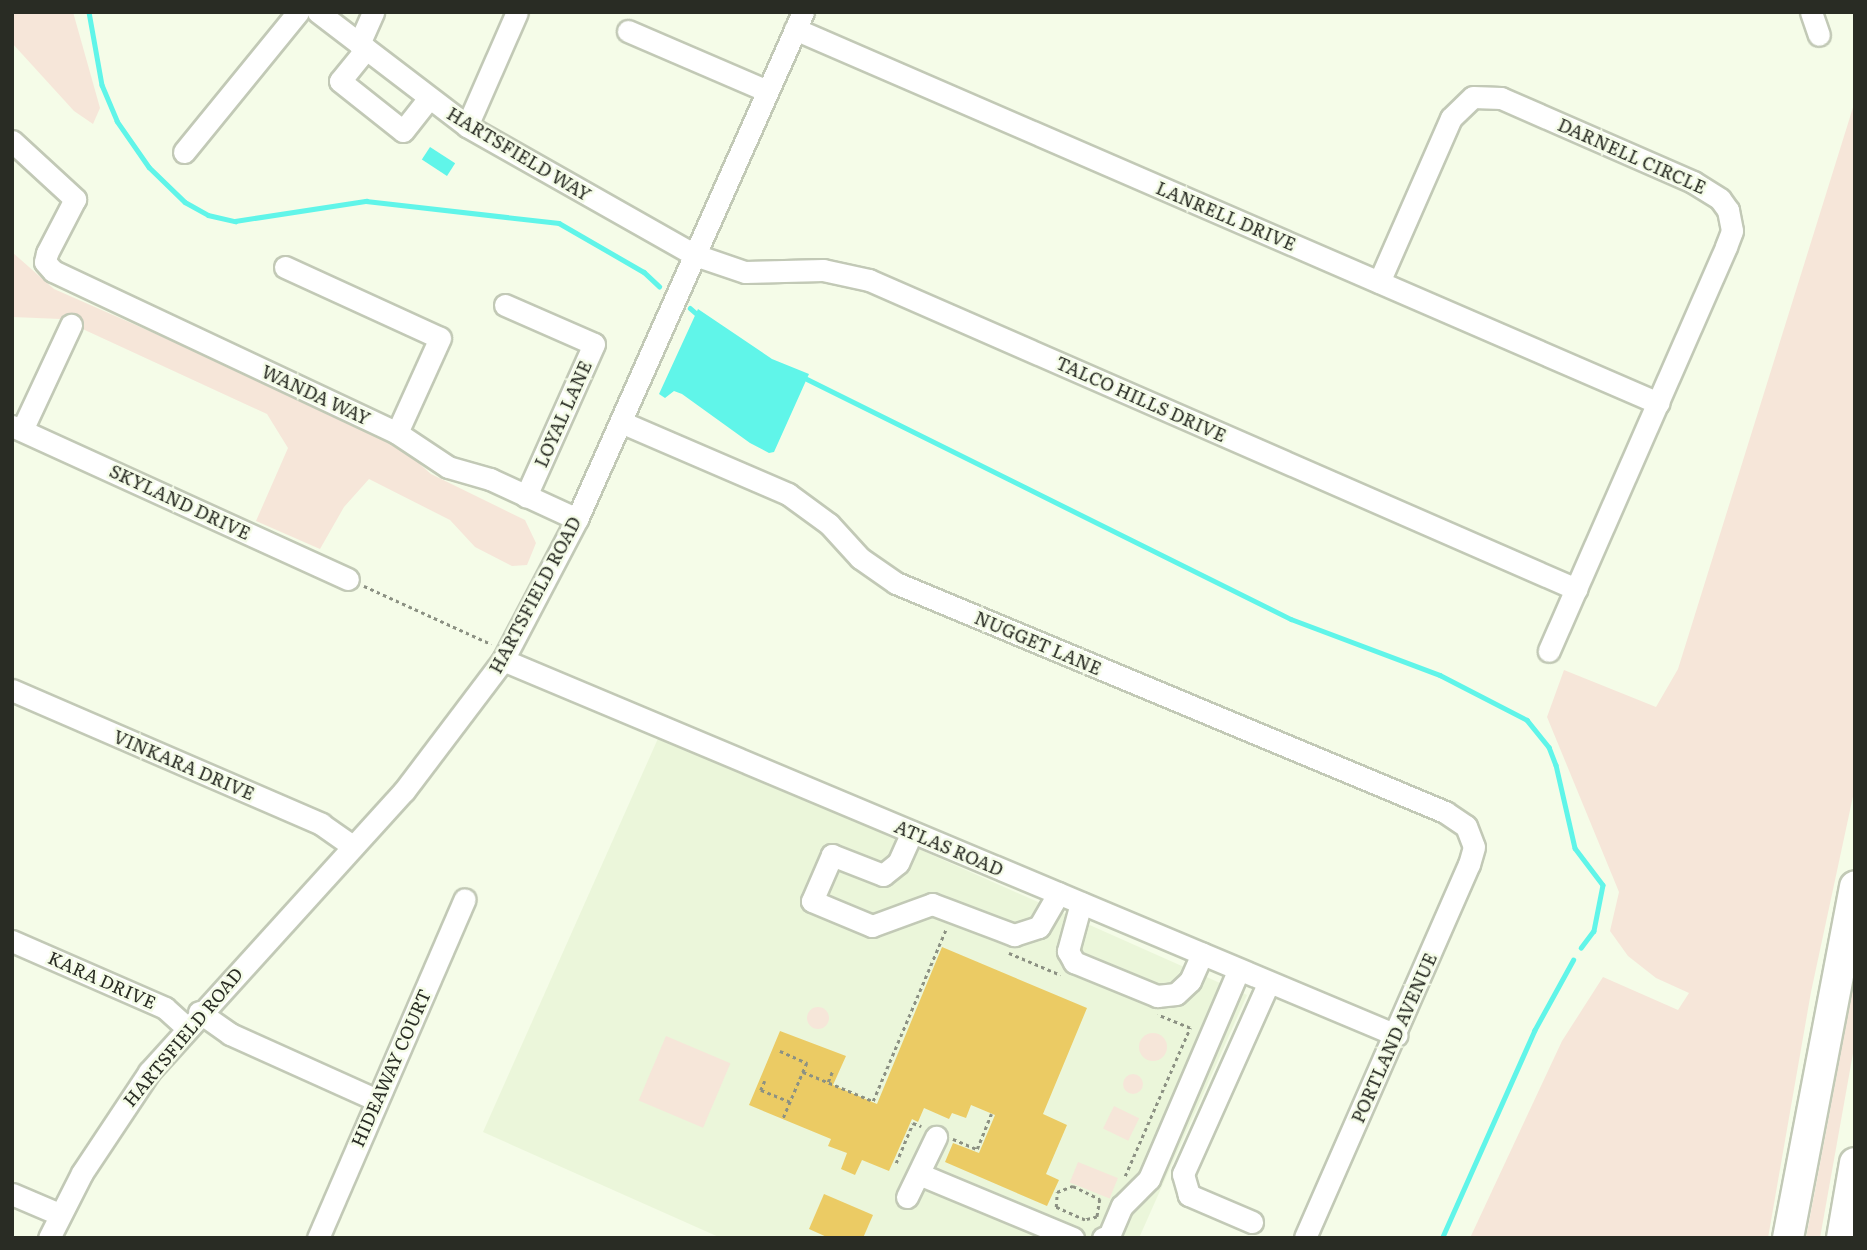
<!DOCTYPE html>
<style>
body{margin:0}
#map{position:relative;width:1867px;height:1250px;overflow:hidden;background:#f5fce8;font-family:Literata,serif}
div>[style]{position:absolute}
.built>*{inset:0;background:#ebf6da}
.green>*{inset:0;background:#f6e6d9;transform-origin:0 0}
.round{border-radius:50%}
.water>*{inset:0;background:#60f5e9;transform-origin:0 0}
.stream>*{height:4.5px;margin:-2.25px;padding:0 2.25px;transform-origin:2.25px;border-radius:2.25px;background:#60f5e9}
.building>*{inset:0;background:#ebcb64}
.path>*{height:2.5px;margin-top:-1.25px;transform-origin:0;background:repeating-linear-gradient(90deg,#8c9183 0 3.5px,transparent 0 7px)}
.roads{filter:drop-shadow(2px 0 #c2c9b6) drop-shadow(-2px 0 #c2c9b6) drop-shadow(0 2px #c2c9b6) drop-shadow(0 -2px #c2c9b6)}
.minor>*{height:21px;margin:-10.5px;padding:0 10.5px;transform-origin:10.5px;border-radius:10.5px;background:#fff}
.highway>*{height:30px;margin:-15px;padding:0 15px;transform-origin:15px;border-radius:15px;background:#fff}
span{translate:-50% -50%;white-space:nowrap;text-align:center;line-height:1.15;-webkit-text-stroke:5px #f5fce8;paint-order:stroke}
.street-label{font-size:18px;color:#292c24}
.frame{position:absolute;inset:0;border:14px solid #292c24;pointer-events:none}
</style>
<div id="map">
<div class="built">
<i style="clip-path:polygon(660px 734px,1247px 995px,1139px 1238px,721px 1238px,483px 1132px)"></i>
</div>
<div class="green">
<i style="clip-path:polygon(12px 12px,73px 12px,100px 108px,93px 124px,74px 111px,12px 43px)"></i>
<i style="clip-path:polygon(1855px 101px,1855px 787px,1811px 992px,1768px 1238px,1470px 1238px,1562px 1041px,1603px 977px,1678px 1010px,1689px 993px,1656px 978px,1628px 956px,1610px 931px,1619px 892px,1547px 717px,1564px 670px,1656px 707px,1678px 669px)"></i>
<i style="clip-path:polygon(12px 252px,54px 289px,290px 393px,405px 451px,431px 474px,525px 520px,536px 543px,527px 565px,512px 566px,475px 547px,450px 520px,369px 479px,344px 507px,320px 549px,256px 521px,288px 448px,267px 414px,61px 319px,12px 317px)"></i>
<i style="clip-path:polygon(1855px 978px,1855px 1042px,1820px 1238px,1806px 1238px)"></i>
<i class="round" style="left:807px;top:1007px;width:22px;height:22px"></i>
<i class="round" style="left:1139px;top:1033px;width:28px;height:28px"></i>
<i style="left:666px;top:1036px;width:70px;height:70px;rotate:23deg"></i>
<i class="round" style="left:1123px;top:1074px;width:20px;height:20px"></i>
<i style="left:1114px;top:1106px;width:28px;height:25px;rotate:26deg"></i>
<i style="left:1078px;top:1162px;width:43px;height:22px;rotate:22deg"></i>
</div>
<div class="water">
<i style="left:430px;top:147px;width:30px;height:15px;rotate:33deg"></i>
<i style="clip-path:polygon(698px 309px,772px 359px,809px 374px,774px 452px,769px 453px,750px 443px,682px 394px,674px 391px,665px 398px,659px 394px)"></i>
</div>
<div class="stream">
<i style="left:89px;top:12px;width:74px;rotate:79.9deg"></i>
<i style="left:102px;top:85px;width:39px;rotate:67deg"></i>
<i style="left:117px;top:121px;width:56px;rotate:55.2deg"></i>
<i style="left:149px;top:167px;width:50px;rotate:44.2deg"></i>
<i style="left:185px;top:202px;width:26px;rotate:29deg"></i>
<i style="left:208px;top:215px;width:28px;rotate:13deg"></i>
<i style="left:235px;top:221px;width:133px;rotate:-8.7deg"></i>
<i style="left:366px;top:201px;width:194px;rotate:6.5deg"></i>
<i style="left:559px;top:223px;width:98px;rotate:30deg"></i>
<i style="left:644px;top:272px;width:21px;rotate:43deg"></i>
<i style="left:690px;top:308px;width:9px;rotate:41deg"></i>
<i style="left:807px;top:379px;width:540px;rotate:26.38deg"></i>
<i style="left:1291px;top:619px;width:159px;rotate:20.6deg"></i>
<i style="left:1440px;top:675px;width:98px;rotate:27.3deg"></i>
<i style="left:1527px;top:720px;width:35px;rotate:51deg"></i>
<i style="left:1549px;top:747px;width:19px;rotate:69deg"></i>
<i style="left:1556px;top:765px;width:85px;rotate:77.1deg"></i>
<i style="left:1575px;top:848px;width:46px;rotate:52.9deg"></i>
<i style="left:1603px;top:885px;width:47px;rotate:101.1deg"></i>
<i style="left:1594px;top:931px;width:21px;rotate:127deg"></i>
<i style="left:1442px;top:1238px;width:227px;rotate:-66deg"></i>
<i style="left:1534px;top:1031px;width:81px;rotate:-61.2deg"></i>
</div>
<div class="building">
<i style="clip-path:polygon(942px 947px,1087px 1008px,1043px 1114px,1067px 1125px,1046px 1174px,1059px 1180px,1047px 1206px,945px 1162px,953px 1143px,979px 1153px,995px 1115px,971px 1105px,966px 1118px,952px 1113px,949px 1119px,924px 1108px,918px 1122px,912px 1119px,889px 1171px,862px 1160px,855px 1175px,841px 1169px,847px 1153px,828px 1146px,831px 1139px,749px 1105px,780px 1031px,846px 1056px,833px 1085px,877px 1104px)"></i>
<i style="clip-path:polygon(824px 1194px,873px 1215px,863px 1238px,829px 1238px,809px 1229px)"></i>
</div>
<div class="path">
<i style="left:364px;top:586px;width:140px;rotate:24.5deg"></i>
<i style="left:1009px;top:953px;width:56px;rotate:22.9deg"></i>
<i style="left:780px;top:1051px;width:30px;rotate:24deg"></i>
<i style="left:807px;top:1063px;width:61px;rotate:113.2deg"></i>
<i style="left:803px;top:1072px;width:76px;rotate:22.5deg"></i>
<i style="left:873px;top:1101px;width:187px;rotate:-67deg"></i>
<i style="left:765px;top:1081px;width:10px;rotate:114deg"></i>
<i style="left:761px;top:1090px;width:31px;rotate:22deg"></i>
<i style="left:828px;top:1082px;width:11px;rotate:-68deg"></i>
<i style="left:953px;top:1139px;width:26px;rotate:23deg"></i>
<i style="left:977px;top:1149px;width:38px;rotate:-68deg"></i>
<i style="left:896px;top:1163px;width:43px;rotate:-67deg"></i>
<i style="left:913px;top:1123px;width:9px;rotate:21deg"></i>
<i style="left:1125px;top:1176px;width:162px;rotate:-66.3deg"></i>
<i style="left:1190px;top:1028px;width:35px;rotate:-158deg"></i>
<i style="left:1073px;top:1186px;width:30px;rotate:26deg"></i>
<i style="left:1100px;top:1199px;width:18px;rotate:99deg"></i>
<i style="left:1097px;top:1217px;width:12px;rotate:166deg"></i>
<i style="left:1085px;top:1220px;width:32px;rotate:-156deg"></i>
<i style="left:1056px;top:1207px;width:15px;rotate:-86deg"></i>
<i style="left:1057px;top:1192px;width:17px;rotate:-21deg"></i>
</div>
<div class="roads">
<div class="minor">
<i style="left:318px;top:12px;width:188px;rotate:37.4deg"></i>
<i style="left:467px;top:126px;width:262px;rotate:29.5deg"></i>
<i style="left:695px;top:255px;width:53px;rotate:18.8deg"></i>
<i style="left:745px;top:272px;width:78px;rotate:-1.5deg"></i>
<i style="left:823px;top:270px;width:47px;rotate:12.3deg"></i>
<i style="left:869px;top:280px;width:772px;rotate:23.61deg"></i>
<i style="left:1811px;top:12px;width:24px;rotate:71deg"></i>
<i style="left:795px;top:29px;width:941px;rotate:23.43deg"></i>
<i style="left:628px;top:31px;width:151px;rotate:23.3deg"></i>
<i style="left:359px;top:44px;width:35px;rotate:-66deg"></i>
<i style="left:366px;top:49px;width:41px;rotate:129.1deg"></i>
<i style="left:340px;top:81px;width:80px;rotate:38.4deg"></i>
<i style="left:403px;top:131px;width:42px;rotate:-51.8deg"></i>
<i style="left:467px;top:126px;width:124px;rotate:-66.3deg"></i>
<i style="left:12px;top:141px;width:86px;rotate:42.6deg"></i>
<i style="left:75px;top:199px;width:61px;rotate:117.4deg"></i>
<i style="left:47px;top:253px;width:9px;rotate:103deg"></i>
<i style="left:45px;top:262px;width:12px;rotate:48deg"></i>
<i style="left:53px;top:271px;width:380px;rotate:25.2deg"></i>
<i style="left:397px;top:433px;width:61px;rotate:33.7deg"></i>
<i style="left:448px;top:467px;width:44px;rotate:15.9deg"></i>
<i style="left:490px;top:479px;width:96px;rotate:24.7deg"></i>
<i style="left:184px;top:152px;width:181px;rotate:-50.8deg"></i>
<i style="left:285px;top:267px;width:170px;rotate:24.6deg"></i>
<i style="left:440px;top:338px;width:104px;rotate:114.4deg"></i>
<i style="left:1379px;top:282px;width:179px;rotate:-66.3deg"></i>
<i style="left:1451px;top:118px;width:30px;rotate:-44deg"></i>
<i style="left:1473px;top:97px;width:28px;rotate:2deg"></i>
<i style="left:1501px;top:98px;width:210px;rotate:23.6deg"></i>
<i style="left:1693px;top:182px;width:32px;rotate:32deg"></i>
<i style="left:1720px;top:199px;width:14px;rotate:54deg"></i>
<i style="left:1728px;top:210px;width:21px;rotate:79deg"></i>
<i style="left:1732px;top:231px;width:17px;rotate:111deg"></i>
<i style="left:1726px;top:247px;width:441px;rotate:113.7deg"></i>
<i style="left:505px;top:305px;width:97px;rotate:23.7deg"></i>
<i style="left:594px;top:344px;width:167px;rotate:114.1deg"></i>
<i style="left:621px;top:422px;width:182px;rotate:23.3deg"></i>
<i style="left:788px;top:494px;width:51px;rotate:36.2deg"></i>
<i style="left:829px;top:524px;width:46px;rotate:47.6deg"></i>
<i style="left:860px;top:558px;width:44px;rotate:34.8deg"></i>
<i style="left:896px;top:583px;width:595px;rotate:22.64deg"></i>
<i style="left:1445px;top:812px;width:25px;rotate:34deg"></i>
<i style="left:1466px;top:826px;width:22px;rotate:69deg"></i>
<i style="left:1474px;top:847px;width:18px;rotate:106deg"></i>
<i style="left:1469px;top:864px;width:408px;rotate:113.7deg"></i>
<i style="left:12px;top:426px;width:369px;rotate:24.5deg"></i>
<i style="left:22px;top:430px;width:116px;rotate:-65deg"></i>
<i style="left:503px;top:660px;width:969px;rotate:22.78deg"></i>
<i style="left:12px;top:690px;width:337px;rotate:23.4deg"></i>
<i style="left:321px;top:824px;width:38px;rotate:35deg"></i>
<i style="left:912px;top:832px;width:34px;rotate:114deg"></i>
<i style="left:898px;top:863px;width:19px;rotate:141deg"></i>
<i style="left:883px;top:875px;width:55px;rotate:-158.6deg"></i>
<i style="left:832px;top:855px;width:50px;rotate:113.5deg"></i>
<i style="left:812px;top:901px;width:65px;rotate:22.6deg"></i>
<i style="left:872px;top:926px;width:64px;rotate:-20.1deg"></i>
<i style="left:932px;top:904px;width:88px;rotate:20.7deg"></i>
<i style="left:1014px;top:935px;width:26px;rotate:-18deg"></i>
<i style="left:1039px;top:927px;width:39px;rotate:-60deg"></i>
<i style="left:1081px;top:903px;width:50px;rotate:105.2deg"></i>
<i style="left:1068px;top:951px;width:13px;rotate:61deg"></i>
<i style="left:1074px;top:962px;width:90px;rotate:22.3deg"></i>
<i style="left:1157px;top:996px;width:19px;rotate:-6deg"></i>
<i style="left:1176px;top:994px;width:19px;rotate:-43deg"></i>
<i style="left:1190px;top:981px;width:30px;rotate:-66deg"></i>
<i style="left:12px;top:941px;width:167px;rotate:23.6deg"></i>
<i style="left:165px;top:1008px;width:28px;rotate:42deg"></i>
<i style="left:199px;top:1012px;width:38px;rotate:35deg"></i>
<i style="left:230px;top:1034px;width:161px;rotate:24.2deg"></i>
<i style="left:919px;top:1174px;width:167px;rotate:22.6deg"></i>
<i style="left:12px;top:1194px;width:51px;rotate:23.1deg"></i>
<i style="left:907px;top:1197px;width:67px;rotate:-64.2deg"></i>
<i style="left:1252px;top:1222px;width:69px;rotate:-156.8deg"></i>
<i style="left:1189px;top:1195px;width:22px;rotate:-106deg"></i>
<i style="left:1183px;top:1174px;width:210px;rotate:-65.9deg"></i>
<i style="left:49px;top:1238px;width:73px;rotate:-63.1deg"></i>
<i style="left:82px;top:1173px;width:121px;rotate:-56.4deg"></i>
<i style="left:149px;top:1072px;width:379px;rotate:-47.8deg"></i>
<i style="left:404px;top:791px;width:164px;rotate:-52.9deg"></i>
<i style="left:503px;top:660px;width:159px;rotate:-62.3deg"></i>
<i style="left:577px;top:519px;width:555px;rotate:-65.97deg"></i>
<i style="left:318px;top:1238px;width:369px;rotate:-66.6deg"></i>
<i style="left:1103px;top:1238px;width:6px;rotate:-18deg"></i>
<i style="left:1109px;top:1236px;width:33px;rotate:-67deg"></i>
<i style="left:1122px;top:1206px;width:38px;rotate:-45deg"></i>
<i style="left:1149px;top:1179px;width:228px;rotate:-66.8deg"></i>
</div>
<div class="highway">
<i style="left:1788px;top:1238px;width:358px;rotate:-79.2deg"></i>
<i style="left:1842px;top:1238px;width:76px;rotate:-80.2deg"></i>
</div>
</div>
<div class="street-label">
<span style="left:519px;top:154px;rotate:31deg">HARTSFIELD WAY</span>
<span style="left:1632px;top:156px;rotate:24deg">DARNELL CIRCLE</span>
<span style="left:1226px;top:216px;rotate:23deg">LANRELL DRIVE</span>
<span style="left:316px;top:395px;rotate:25deg">WANDA WAY</span>
<span style="left:1141px;top:399px;rotate:24deg">TALCO HILLS DRIVE</span>
<span style="left:563px;top:414px;rotate:-66deg">LOYAL LANE</span>
<span style="left:180px;top:502px;rotate:25deg">SKYLAND DRIVE</span>
<span style="left:535px;top:595px;rotate:-62deg">HARTSFIELD ROAD</span>
<span style="left:1038px;top:643px;rotate:23deg">NUGGET LANE</span>
<span style="left:184px;top:765px;rotate:23deg">VINKARA DRIVE</span>
<span style="left:949px;top:848px;rotate:23deg">ATLAS ROAD</span>
<span style="left:102px;top:980px;rotate:24deg">KARA DRIVE</span>
<span style="left:183px;top:1037px;rotate:-50deg">HARTSFIELD ROAD</span>
<span style="left:1394px;top:1038px;rotate:-66deg">PORTLAND AVENUE</span>
<span style="left:391px;top:1068px;rotate:-66deg">HIDEAWAY COURT</span>
</div>
<div class="frame"></div>
</div>
